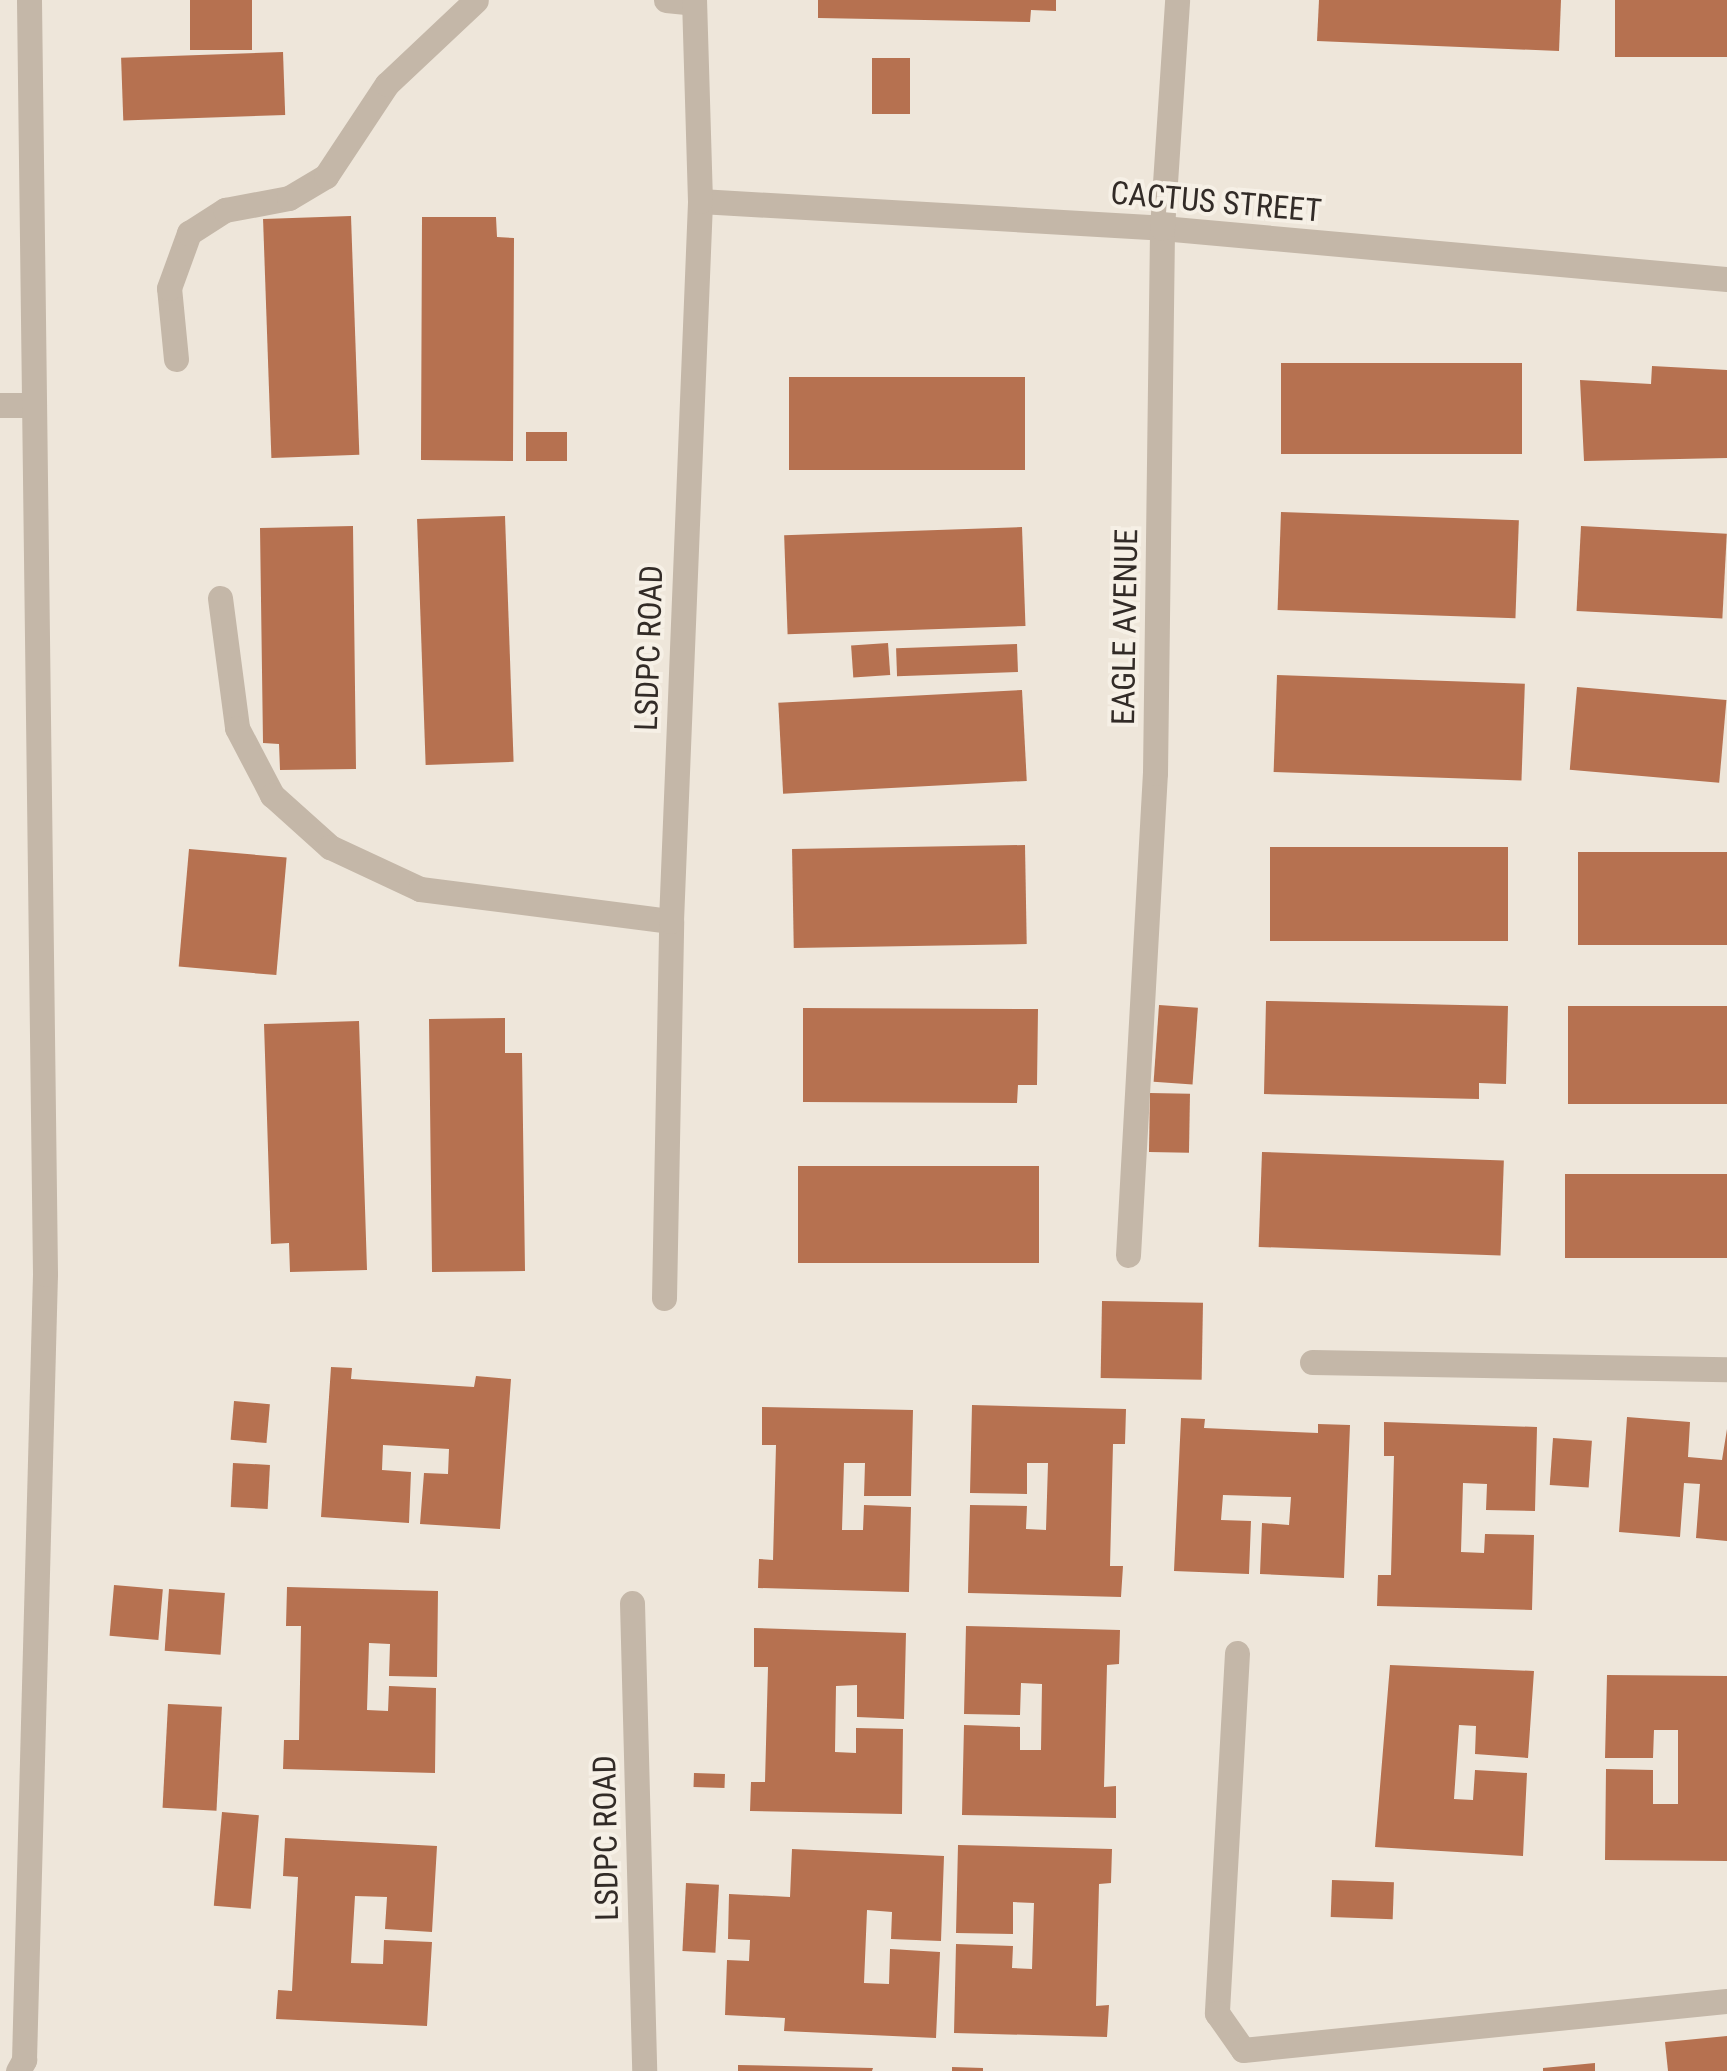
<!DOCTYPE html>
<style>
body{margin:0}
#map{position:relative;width:1727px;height:2071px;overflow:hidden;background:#eee6da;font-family:"Roboto Condensed",sans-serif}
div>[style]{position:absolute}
.building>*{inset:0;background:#b67150;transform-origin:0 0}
.lane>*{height:25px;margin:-12.5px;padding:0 12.5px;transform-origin:12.5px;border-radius:12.5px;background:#c4b7a8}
.street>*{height:25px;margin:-12.5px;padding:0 12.5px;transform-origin:12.5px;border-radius:12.5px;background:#c4b7a8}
span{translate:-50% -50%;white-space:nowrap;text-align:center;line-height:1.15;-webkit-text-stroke:8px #f6f0e6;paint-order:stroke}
.street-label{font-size:32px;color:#322b27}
</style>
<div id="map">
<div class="building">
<i style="left:190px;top:0;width:62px;height:50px"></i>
<i style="clip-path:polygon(818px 0,1056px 0,1056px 11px,1031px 10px,1030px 22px,818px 18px)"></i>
<i style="clip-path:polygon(1319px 0,1561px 0,1559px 51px,1317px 41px)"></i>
<i style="left:1615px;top:0;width:112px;height:57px"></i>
<i style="left:283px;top:52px;width:63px;height:162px;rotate:88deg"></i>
<i style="left:872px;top:58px;width:38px;height:56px"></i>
<i style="left:351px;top:216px;width:239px;height:88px;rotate:88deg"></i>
<i style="clip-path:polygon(422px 217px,496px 217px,497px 237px,514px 238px,513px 461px,421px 460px)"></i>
<i style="left:1281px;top:363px;width:241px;height:91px"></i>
<i style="clip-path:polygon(1652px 366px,1727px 370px,1727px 458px,1584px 461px,1580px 380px,1651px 384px)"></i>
<i style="left:789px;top:377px;width:236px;height:93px"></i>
<i style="left:526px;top:432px;width:41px;height:29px"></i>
<i style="left:1281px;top:512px;width:238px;height:98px;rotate:2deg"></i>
<i style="left:505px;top:516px;width:246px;height:88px;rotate:88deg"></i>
<i style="clip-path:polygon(353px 526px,356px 769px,280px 770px,279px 744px,263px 743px,260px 528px)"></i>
<i style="left:1581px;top:526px;width:146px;height:85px;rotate:3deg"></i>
<i style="left:1022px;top:527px;width:99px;height:238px;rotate:88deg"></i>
<i style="left:888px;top:643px;width:32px;height:37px;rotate:86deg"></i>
<i style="left:1017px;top:644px;width:28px;height:121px;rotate:88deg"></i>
<i style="left:1277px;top:675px;width:248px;height:97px;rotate:2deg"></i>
<i style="left:1577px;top:687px;width:150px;height:83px;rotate:5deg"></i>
<i style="left:1022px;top:690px;width:91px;height:244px;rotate:87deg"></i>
<i style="left:1025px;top:845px;width:99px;height:233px;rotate:89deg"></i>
<i style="left:1270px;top:847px;width:238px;height:94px"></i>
<i style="left:189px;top:849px;width:98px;height:118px;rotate:5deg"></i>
<i style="left:1727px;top:852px;width:93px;height:149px;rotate:90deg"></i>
<i style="clip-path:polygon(1266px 1001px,1508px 1006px,1506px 1084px,1479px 1083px,1479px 1099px,1264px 1094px)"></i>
<i style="left:1159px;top:1005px;width:39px;height:77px;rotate:4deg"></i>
<i style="left:1568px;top:1006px;width:159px;height:98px"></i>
<i style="clip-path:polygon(803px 1008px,1038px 1009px,1037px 1085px,1018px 1085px,1017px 1103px,803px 1102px)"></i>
<i style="clip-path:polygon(505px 1018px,505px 1053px,522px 1053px,525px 1271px,432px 1272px,429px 1019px)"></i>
<i style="clip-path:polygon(359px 1021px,367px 1270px,290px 1272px,289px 1243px,271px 1244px,264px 1024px)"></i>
<i style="left:1150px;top:1093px;width:40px;height:59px;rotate:1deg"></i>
<i style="left:1262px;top:1152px;width:242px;height:95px;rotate:2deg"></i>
<i style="left:798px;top:1166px;width:241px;height:97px"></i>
<i style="left:1727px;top:1174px;width:84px;height:162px;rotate:90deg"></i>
<i style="left:1102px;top:1301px;width:101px;height:77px;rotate:1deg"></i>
<i style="clip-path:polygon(331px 1367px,352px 1368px,351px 1379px,474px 1387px,476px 1376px,511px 1379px,500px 1529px,420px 1524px,424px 1473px,448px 1474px,449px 1449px,383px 1445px,382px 1470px,411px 1472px,409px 1523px,321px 1517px)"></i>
<i style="left:234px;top:1401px;width:36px;height:39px;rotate:5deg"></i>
<i style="clip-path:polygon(972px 1405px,1126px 1409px,1125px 1444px,1113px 1444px,1110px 1566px,1123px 1566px,1121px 1597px,968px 1593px,970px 1505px,1027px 1506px,1026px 1529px,1046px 1530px,1048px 1463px,1027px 1463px,1027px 1494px,970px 1493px)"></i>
<i style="clip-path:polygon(762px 1407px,913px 1410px,911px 1496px,864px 1496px,865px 1463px,844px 1463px,842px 1530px,863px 1530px,864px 1505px,911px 1507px,909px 1592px,758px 1588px,759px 1559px,773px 1560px,776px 1445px,762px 1445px)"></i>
<i style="clip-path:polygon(1627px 1417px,1690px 1422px,1688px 1457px,1722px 1460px,1727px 1429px,1727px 1541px,1696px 1538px,1700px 1484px,1684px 1483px,1680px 1537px,1619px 1532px)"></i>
<i style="clip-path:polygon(1181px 1418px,1205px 1419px,1204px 1428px,1318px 1433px,1318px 1424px,1350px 1425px,1344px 1578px,1260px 1574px,1262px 1523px,1289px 1525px,1291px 1497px,1223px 1495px,1221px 1520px,1251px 1521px,1249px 1574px,1174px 1571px)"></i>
<i style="clip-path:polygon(1384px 1422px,1537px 1427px,1535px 1511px,1486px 1510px,1487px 1484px,1463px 1483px,1461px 1552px,1484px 1553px,1485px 1534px,1534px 1535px,1532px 1610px,1377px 1606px,1378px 1575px,1391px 1575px,1394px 1456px,1384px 1456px)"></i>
<i style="left:1553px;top:1438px;width:39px;height:47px;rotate:4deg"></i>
<i style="left:233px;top:1463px;width:37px;height:44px;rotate:3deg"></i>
<i style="left:114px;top:1585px;width:49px;height:51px;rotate:5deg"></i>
<i style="clip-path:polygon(287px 1587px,438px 1591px,437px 1677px,389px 1676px,390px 1644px,369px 1643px,367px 1710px,388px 1711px,389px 1686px,436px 1688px,435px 1773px,283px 1769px,284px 1740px,299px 1740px,301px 1626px,286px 1626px)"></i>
<i style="left:169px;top:1589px;width:56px;height:62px;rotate:4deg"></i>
<i style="clip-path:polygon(966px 1626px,1120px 1630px,1119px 1664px,1107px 1665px,1104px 1787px,1116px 1786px,1116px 1818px,962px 1815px,964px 1725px,1020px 1727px,1020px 1750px,1041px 1750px,1042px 1684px,1021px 1683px,1020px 1715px,964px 1714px)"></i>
<i style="clip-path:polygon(754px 1628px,906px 1633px,904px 1719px,857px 1717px,857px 1685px,836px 1686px,835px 1752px,856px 1753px,856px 1728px,903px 1729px,902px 1814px,750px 1811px,751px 1782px,765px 1782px,768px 1667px,754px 1667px)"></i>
<i style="clip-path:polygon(1390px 1665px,1534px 1671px,1528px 1758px,1475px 1754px,1476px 1726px,1459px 1725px,1454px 1799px,1473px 1800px,1475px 1770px,1527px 1773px,1523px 1856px,1375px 1847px)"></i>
<i style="clip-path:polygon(1607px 1675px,1727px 1676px,1727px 1861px,1605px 1860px,1606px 1769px,1653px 1770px,1653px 1804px,1678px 1804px,1678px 1730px,1654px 1730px,1653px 1758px,1605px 1758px)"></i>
<i style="left:168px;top:1704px;width:54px;height:104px;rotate:3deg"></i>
<i style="left:694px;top:1773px;width:31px;height:14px;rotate:2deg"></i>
<i style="left:222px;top:1812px;width:37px;height:94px;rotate:5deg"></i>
<i style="clip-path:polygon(285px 1838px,437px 1846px,432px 1932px,385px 1929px,387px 1897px,355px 1896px,351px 1963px,383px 1964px,384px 1940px,432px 1942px,427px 2026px,276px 2019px,278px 1990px,292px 1991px,298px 1877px,283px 1876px)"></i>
<i style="clip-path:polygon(958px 1845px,1112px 1849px,1111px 1883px,1099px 1884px,1096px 2006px,1109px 2005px,1107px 2037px,954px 2033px,956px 1944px,1013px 1946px,1012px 1968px,1032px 1969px,1034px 1903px,1013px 1902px,1013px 1934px,956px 1933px)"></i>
<i style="clip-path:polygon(792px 1849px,944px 1856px,941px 1941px,891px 1939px,892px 1912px,867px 1910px,864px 1983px,889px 1984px,890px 1949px,940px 1952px,936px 2038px,784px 2031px,785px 2018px,725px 2015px,727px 1960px,749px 1961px,750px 1940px,728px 1939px,729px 1894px,790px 1897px)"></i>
<i style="left:1332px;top:1880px;width:62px;height:37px;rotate:2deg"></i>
<i style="left:686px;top:1883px;width:33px;height:68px;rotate:3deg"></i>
<i style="clip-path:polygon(1727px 2036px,1727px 2071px,1668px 2071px,1665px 2042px)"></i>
<i style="clip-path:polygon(1595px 2063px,1595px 2071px,1543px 2071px,1543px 2068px)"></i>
<i style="clip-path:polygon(738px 2065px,873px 2068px,872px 2071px,738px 2071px)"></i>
<i style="clip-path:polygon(952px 2067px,983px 2068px,983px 2071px,952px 2071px)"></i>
</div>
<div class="lane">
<i style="left:1237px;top:1653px;width:361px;rotate:93.2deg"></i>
<i style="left:1217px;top:2013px;width:45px;rotate:54.9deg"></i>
<i style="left:1243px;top:2050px;width:486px;rotate:-5.8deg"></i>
</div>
<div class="street">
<i style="left:666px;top:0;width:28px;rotate:6deg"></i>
<i style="left:700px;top:201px;width:463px;rotate:3.3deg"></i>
<i style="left:1162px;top:228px;width:567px;rotate:5.16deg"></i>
<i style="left:176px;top:359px;width:71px;rotate:-95.6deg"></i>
<i style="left:169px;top:288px;width:59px;rotate:-70deg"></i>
<i style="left:189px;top:233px;width:43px;rotate:-32.6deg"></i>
<i style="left:225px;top:210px;width:65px;rotate:-10.6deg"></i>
<i style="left:289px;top:198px;width:43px;rotate:-30.7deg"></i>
<i style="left:326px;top:176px;width:110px;rotate:-56.5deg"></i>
<i style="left:387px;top:84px;width:122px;rotate:-43.3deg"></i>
<i style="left:0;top:405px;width:34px"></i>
<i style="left:220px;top:598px;width:131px;rotate:82.5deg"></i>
<i style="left:237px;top:728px;width:76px;rotate:62.4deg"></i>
<i style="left:272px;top:795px;width:78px;rotate:41.9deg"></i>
<i style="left:330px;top:847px;width:99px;rotate:25deg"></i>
<i style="left:420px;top:889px;width:253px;rotate:7.3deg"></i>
<i style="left:1128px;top:1255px;width:483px;rotate:-86.8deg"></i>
<i style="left:1155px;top:773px;width:545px;rotate:-89.26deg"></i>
<i style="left:1162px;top:228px;width:228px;rotate:-86.2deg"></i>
<i style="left:664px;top:1298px;width:377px;rotate:-88.9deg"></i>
<i style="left:671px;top:921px;width:721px;rotate:-87.69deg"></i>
<i style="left:700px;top:201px;width:201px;rotate:-91.7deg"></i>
<i style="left:1312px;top:1362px;width:415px;rotate:1deg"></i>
<i style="left:632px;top:1603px;width:468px;rotate:88.5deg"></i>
<i style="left:18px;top:2071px;width:13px;rotate:-61deg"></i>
<i style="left:24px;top:2060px;width:786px;rotate:-88.47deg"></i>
<i style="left:45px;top:1274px;width:1274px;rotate:-90.72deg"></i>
</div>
<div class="street-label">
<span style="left:1216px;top:202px;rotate:5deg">CACTUS STREET</span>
<span style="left:1125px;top:627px;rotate:-89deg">EAGLE AVENUE</span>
<span style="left:649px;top:648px;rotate:-88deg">LSDPC ROAD</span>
<span style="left:606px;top:1838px;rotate:-91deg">LSDPC ROAD</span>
</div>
</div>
